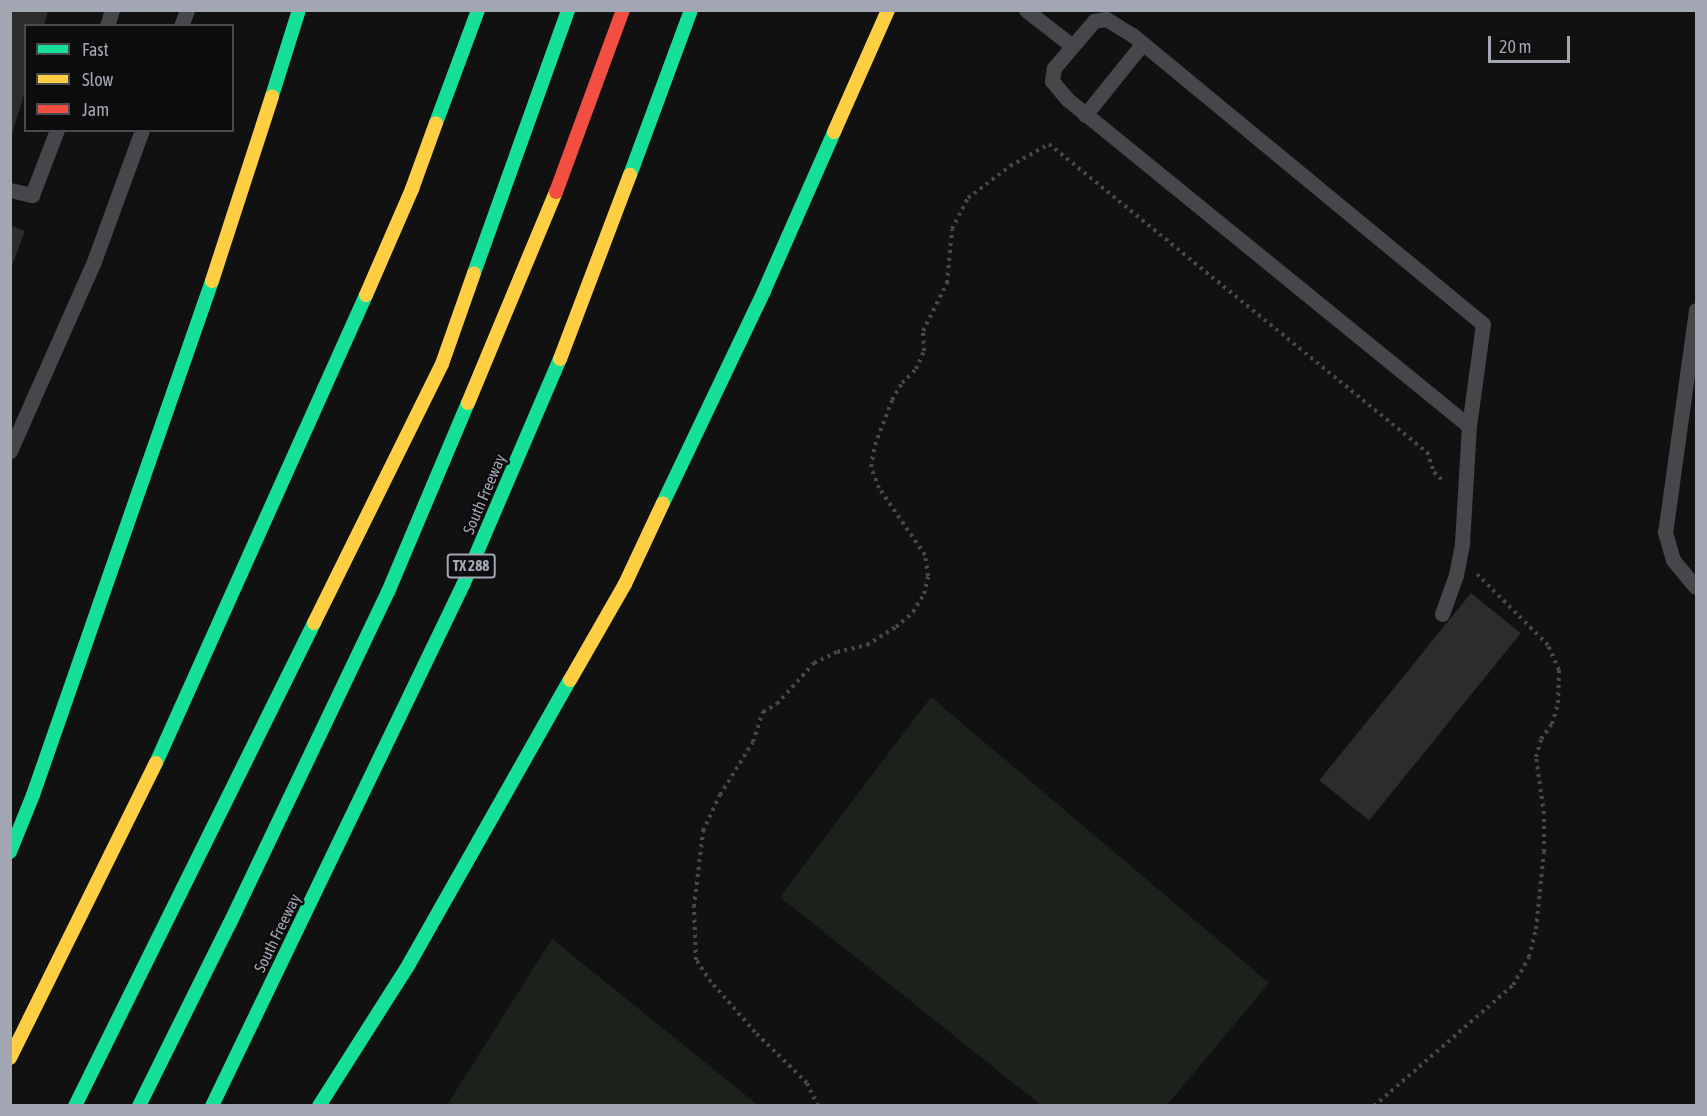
<!DOCTYPE html>
<style>
body{margin:0}
#map{position:relative;width:1707px;height:1116px;overflow:hidden;background:#111112;font-family:"Asap Condensed",sans-serif}
div>[style]{position:absolute}
.green>*{inset:0;background:#1b221c}
.building>*{inset:0;background:#2c2c2d;transform-origin:0 0}
.path>*{height:4px;margin-top:-2px;transform-origin:0;background:repeating-linear-gradient(90deg,#47484c 0 3px,transparent 0 7.5px)}
.lane>*{height:15px;margin:-7.5px;padding:0 7.5px;transform-origin:7.5px;border-radius:7.5px;background:#46474a}
.fast>*{height:14px;margin:-7px;padding:0 7px;transform-origin:7px;border-radius:7px;background:#16e098}
.slow>*{height:14px;margin:-7px;padding:0 7px;transform-origin:7px;border-radius:7px;background:#ffcf43}
.jam>*{height:14px;margin:-7px;padding:0 7px;transform-origin:7px;border-radius:7px;background:#f24e42}
span{translate:-50% -50%;white-space:nowrap;text-align:center;line-height:1.15;-webkit-text-stroke:5px #0c0c0d;paint-order:stroke}
.shield-label span{padding:2px 4px;background:#0c0c0d;border:2px solid;border-radius:4px;-webkit-text-stroke-width:0}
.shield-label{font-size:15px;color:#a2a7b3;font-weight:700}
.street-label{font-size:16px;color:#a2a7b3}
.frame{position:absolute;inset:0;border:12px solid #a2a7b3;pointer-events:none}
.legend{position:absolute;left:24px;top:24px;width:210px;height:108px;box-sizing:border-box;background:#0c0c0d;border:2px solid #484a4f;margin:0;padding:8px 10px;list-style:none;font-size:18px;color:#a2a7b3}
.legend li{display:flex;align-items:center;gap:12px;height:30px}
.legend b{width:30px;border:2px solid #484a4f}
.scale{position:absolute;left:1488px;top:36px;width:82px;height:27px;box-sizing:border-box;border:3px solid #a2a7b3;border-top:0;padding-left:8px;font-size:18px;line-height:21px;white-space:nowrap;color:#a2a7b3;-webkit-text-stroke:4px #0c0c0d;paint-order:stroke}
</style>
<div id="map">
<div class="green">
<i style="clip-path:polygon(931px 697px,1269px 983px,1167px 1105px,1041px 1105px,780px 897px)"></i>
<i style="clip-path:polygon(552px 939px,758px 1105px,447px 1105px)"></i>
</div>
<div class="building">
<i style="clip-path:polygon(10px 10px,48px 10px,44px 26px,26px 26px,26px 88px,11px 137px)"></i>
<i style="clip-path:polygon(10px 225px,25px 231px,11px 268px,10px 268px)"></i>
<i style="left:1471px;top:593px;width:64px;height:241px;rotate:39deg"></i>
</div>
<div class="path">
<i style="left:818px;top:1106px;width:25px;rotate:-116deg"></i>
<i style="left:807px;top:1083px;width:73px;rotate:-135.6deg"></i>
<i style="left:755px;top:1032px;width:67px;rotate:-131.3deg"></i>
<i style="left:711px;top:982px;width:27px;rotate:-124deg"></i>
<i style="left:696px;top:960px;width:53px;rotate:-92.2deg"></i>
<i style="left:694px;top:907px;width:77px;rotate:-83.2deg"></i>
<i style="left:703px;top:831px;width:40px;rotate:-65deg"></i>
<i style="left:720px;top:795px;width:62px;rotate:-58.1deg"></i>
<i style="left:753px;top:742px;width:32px;rotate:-72deg"></i>
<i style="left:763px;top:712px;width:16px;rotate:-30deg"></i>
<i style="left:777px;top:704px;width:55px;rotate:-47.9deg"></i>
<i style="left:814px;top:663px;width:25px;rotate:-26deg"></i>
<i style="left:837px;top:652px;width:31px;rotate:-13deg"></i>
<i style="left:867px;top:645px;width:34px;rotate:-32deg"></i>
<i style="left:896px;top:627px;width:23px;rotate:-41deg"></i>
<i style="left:913px;top:612px;width:21px;rotate:-59deg"></i>
<i style="left:924px;top:594px;width:18px;rotate:-77deg"></i>
<i style="left:928px;top:576px;width:21px;rotate:-98deg"></i>
<i style="left:925px;top:555px;width:81px;rotate:-124.5deg"></i>
<i style="left:879px;top:488px;width:22px;rotate:-111deg"></i>
<i style="left:871px;top:467px;width:22px;rotate:-80deg"></i>
<i style="left:875px;top:445px;width:48px;rotate:-69.3deg"></i>
<i style="left:892px;top:400px;width:20px;rotate:-60deg"></i>
<i style="left:902px;top:383px;width:20px;rotate:-45deg"></i>
<i style="left:916px;top:369px;width:20px;rotate:-66deg"></i>
<i style="left:924px;top:351px;width:20px;rotate:-93deg"></i>
<i style="left:923px;top:331px;width:54px;rotate:-63.4deg"></i>
<i style="left:947px;top:283px;width:54px;rotate:-84.7deg"></i>
<i style="left:952px;top:229px;width:35px;rotate:-63deg"></i>
<i style="left:968px;top:198px;width:53px;rotate:-37.3deg"></i>
<i style="left:1010px;top:166px;width:45px;rotate:-29.4deg"></i>
<i style="left:1049px;top:144px;width:488px;rotate:39.2deg"></i>
<i style="left:1427px;top:452px;width:21px;rotate:71deg"></i>
<i style="left:1434px;top:472px;width:14px;rotate:45deg"></i>
<i style="left:1374px;top:1106px;width:184px;rotate:-41deg"></i>
<i style="left:1513px;top:985px;width:32px;rotate:-60deg"></i>
<i style="left:1529px;top:957px;width:29px;rotate:-76deg"></i>
<i style="left:1536px;top:929px;width:77px;rotate:-84.1deg"></i>
<i style="left:1544px;top:852px;width:38px;rotate:-90deg"></i>
<i style="left:1544px;top:814px;width:58px;rotate:-98deg"></i>
<i style="left:1536px;top:757px;width:19px;rotate:-74deg"></i>
<i style="left:1541px;top:739px;width:19px;rotate:-54deg"></i>
<i style="left:1552px;top:724px;width:22px;rotate:-74deg"></i>
<i style="left:1558px;top:703px;width:33px;rotate:-88deg"></i>
<i style="left:1559px;top:670px;width:27px;rotate:-114deg"></i>
<i style="left:1548px;top:645px;width:100px;rotate:-135deg"></i>
</div>
<div class="lane">
<i style="left:1026px;top:10px;width:57px;rotate:37.9deg"></i>
<i style="left:107px;top:26px;width:17px;rotate:-73deg"></i>
<i style="left:181px;top:26px;width:17px;rotate:-69deg"></i>
<i style="left:1085px;top:115px;width:92px;rotate:-51.1deg"></i>
<i style="left:10px;top:190px;width:23px;rotate:13deg"></i>
<i style="left:32px;top:195px;width:70px;rotate:-69deg"></i>
<i style="left:1696px;top:310px;width:224px;rotate:97.9deg"></i>
<i style="left:1665px;top:532px;width:29px;rotate:74deg"></i>
<i style="left:1673px;top:560px;width:35px;rotate:50deg"></i>
<i style="left:10px;top:451px;width:205px;rotate:-66.1deg"></i>
<i style="left:93px;top:264px;width:143px;rotate:-69.9deg"></i>
<i style="left:1442px;top:614px;width:41px;rotate:-70.3deg"></i>
<i style="left:1456px;top:575px;width:33px;rotate:-79deg"></i>
<i style="left:1462px;top:543px;width:117px;rotate:-86.6deg"></i>
<i style="left:1469px;top:426px;width:103px;rotate:-82.2deg"></i>
<i style="left:1483px;top:324px;width:455px;rotate:-140.5deg"></i>
<i style="left:1132px;top:35px;width:31px;rotate:-148deg"></i>
<i style="left:1106px;top:19px;width:12px;rotate:171deg"></i>
<i style="left:1094px;top:21px;width:62px;rotate:130.4deg"></i>
<i style="left:1054px;top:68px;width:13px;rotate:99deg"></i>
<i style="left:1052px;top:81px;width:23px;rotate:50deg"></i>
<i style="left:1067px;top:99px;width:518px;rotate:39.13deg"></i>
</div>
<div class="fast">
<i style="left:272px;top:96px;width:90px;rotate:-72.6deg"></i>
<i style="left:436px;top:123px;width:121px;rotate:-69.6deg"></i>
<i style="left:630px;top:175px;width:176px;rotate:-69.7deg"></i>
<i style="left:474px;top:273px;width:279px;rotate:-70.3deg"></i>
<i style="left:663px;top:503px;width:235px;rotate:-64.5deg"></i>
<i style="left:764px;top:291px;width:174px;rotate:-66.2deg"></i>
<i style="left:156px;top:763px;width:513px;rotate:-65.83deg"></i>
<i style="left:10px;top:852px;width:61px;rotate:-68deg"></i>
<i style="left:33px;top:795px;width:544px;rotate:-70.8deg"></i>
<i style="left:75px;top:1106px;width:539px;rotate:-63.67deg"></i>
<i style="left:139px;top:1106px;width:204px;rotate:-63.6deg"></i>
<i style="left:230px;top:923px;width:367px;rotate:-64.5deg"></i>
<i style="left:388px;top:592px;width:205px;rotate:-67.1deg"></i>
<i style="left:212px;top:1106px;width:578px;rotate:-64.28deg"></i>
<i style="left:463px;top:585px;width:246px;rotate:-66.8deg"></i>
<i style="left:319px;top:1106px;width:168px;rotate:-57.6deg"></i>
<i style="left:409px;top:964px;width:326px;rotate:-60.5deg"></i>
</div>
<div class="slow">
<i style="left:834px;top:132px;width:133px;rotate:-66.1deg"></i>
<i style="left:212px;top:281px;width:194px;rotate:-72deg"></i>
<i style="left:366px;top:295px;width:116px;rotate:-66.5deg"></i>
<i style="left:412px;top:189px;width:70px;rotate:-70deg"></i>
<i style="left:560px;top:359px;width:197px;rotate:-69.2deg"></i>
<i style="left:468px;top:403px;width:229px;rotate:-67.4deg"></i>
<i style="left:314px;top:623px;width:289px;rotate:-63.7deg"></i>
<i style="left:442px;top:364px;width:96px;rotate:-70.6deg"></i>
<i style="left:570px;top:680px;width:111px;rotate:-60.2deg"></i>
<i style="left:625px;top:584px;width:89px;rotate:-64.9deg"></i>
<i style="left:10px;top:1058px;width:329px;rotate:-63.7deg"></i>
</div>
<div class="jam">
<i style="left:556px;top:192px;width:194px;rotate:-69.8deg"></i>
</div>
<div class="shield-label">
<span style="left:471px;top:566px">TX 288</span>
</div>
<div class="street-label">
<span style="left:484px;top:494px;rotate:-67deg">South Freeway</span>
<span style="left:277px;top:933px;rotate:-64deg">South Freeway</span>
</div>
<div class="frame"></div>
<ul class="legend">
<li><b style="height:8px;background:#16e098"></b>Fast</li>
<li><b style="height:8px;background:#ffcf43"></b>Slow</li>
<li><b style="height:8px;background:#f24e42"></b>Jam</li>
</ul>
<div class="scale">20 m</div>
</div>
